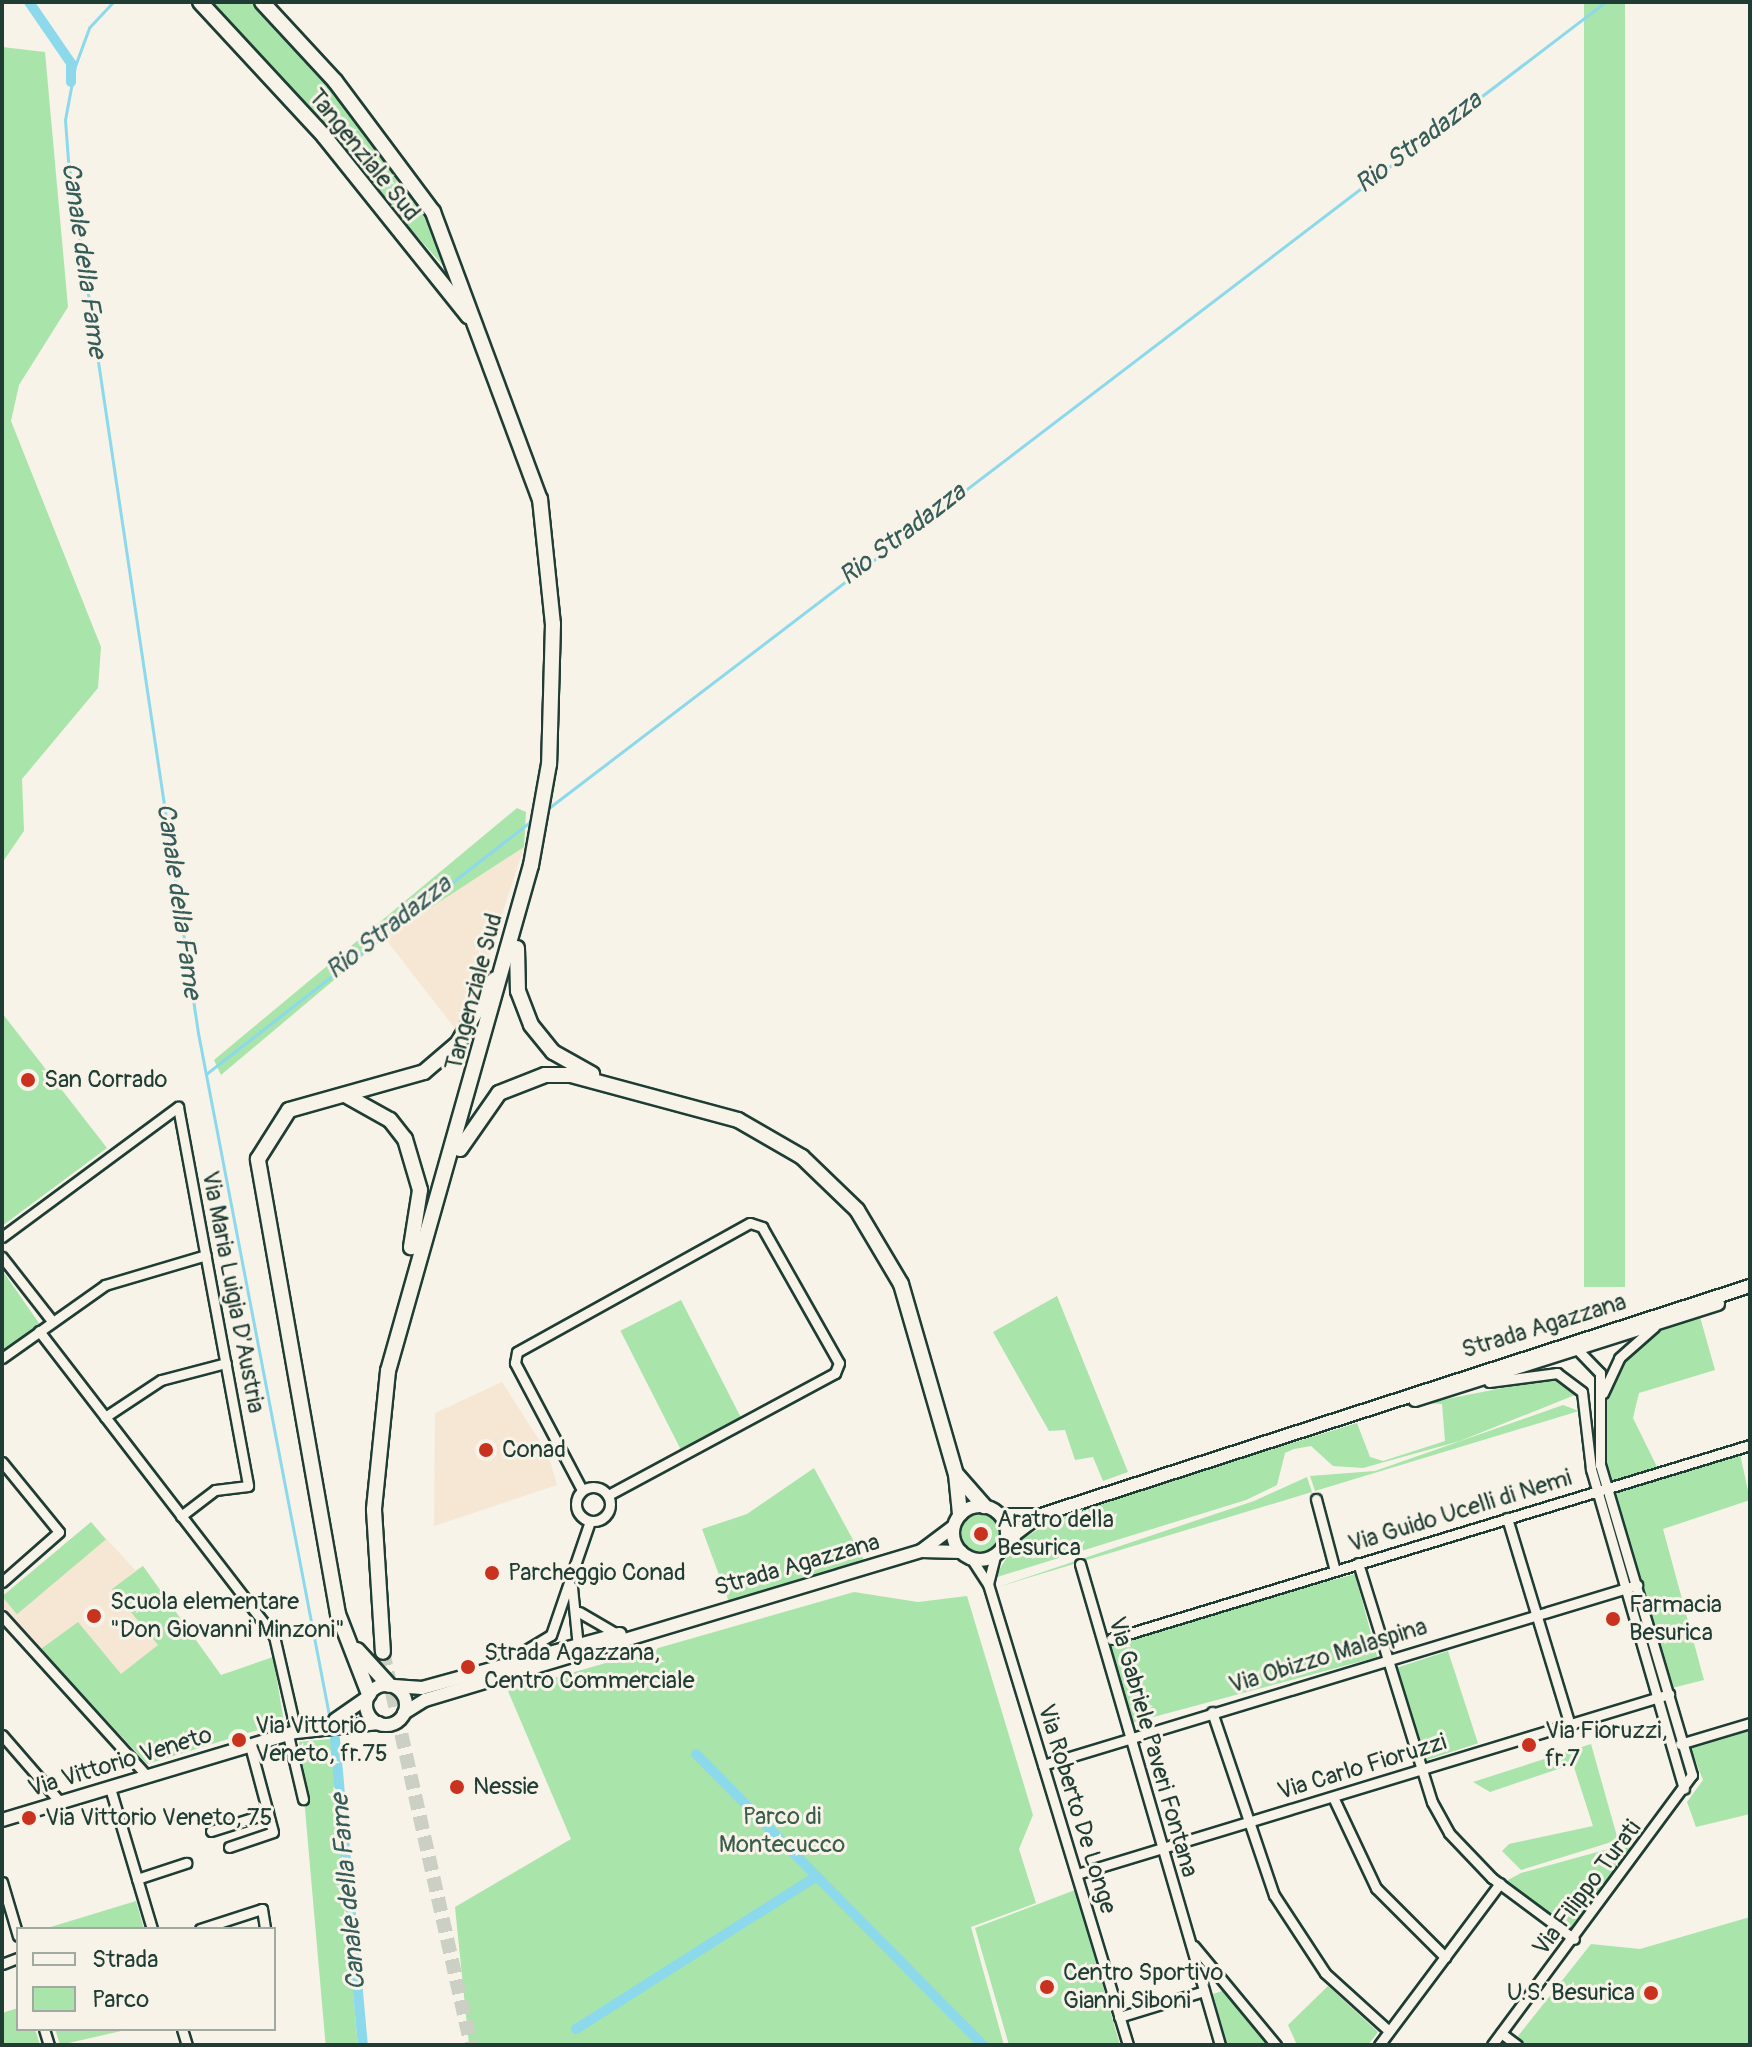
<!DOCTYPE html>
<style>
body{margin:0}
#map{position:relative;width:1752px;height:2047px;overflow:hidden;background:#f7f3e8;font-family:Pangolin,sans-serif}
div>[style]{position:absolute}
.built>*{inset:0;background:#f6e6d4}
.green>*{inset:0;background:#a9e4aa;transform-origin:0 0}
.round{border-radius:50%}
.stream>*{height:3px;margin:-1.5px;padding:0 1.5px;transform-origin:1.5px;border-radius:1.5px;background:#8cd9ec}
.canal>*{height:10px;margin:-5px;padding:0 5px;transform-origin:5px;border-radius:5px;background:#8cd9ec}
.primary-tunnel>*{height:14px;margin-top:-7px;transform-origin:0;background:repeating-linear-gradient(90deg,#cccfc4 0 14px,transparent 0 21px)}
.roads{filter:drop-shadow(2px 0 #1f3d34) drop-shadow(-2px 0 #1f3d34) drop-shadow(0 2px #1f3d34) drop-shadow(0 -2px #1f3d34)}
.minor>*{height:9px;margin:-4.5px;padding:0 4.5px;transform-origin:4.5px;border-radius:4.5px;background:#f7f3e8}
.minor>.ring{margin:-4.5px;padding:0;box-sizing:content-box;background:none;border:9px solid #f7f3e8;border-radius:50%}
.secondary>*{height:12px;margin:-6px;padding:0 6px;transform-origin:6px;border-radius:6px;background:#f7f3e8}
.secondary>.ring{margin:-6px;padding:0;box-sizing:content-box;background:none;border:12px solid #f7f3e8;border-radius:50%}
.primary>*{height:14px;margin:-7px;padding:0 7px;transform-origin:7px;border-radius:7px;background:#f7f3e8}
.dots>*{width:22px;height:22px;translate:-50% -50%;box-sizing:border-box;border:4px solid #f7f3e8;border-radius:50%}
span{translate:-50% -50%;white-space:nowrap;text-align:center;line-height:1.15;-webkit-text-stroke:6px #f7f3e8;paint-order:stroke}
.street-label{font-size:24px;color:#1f3d34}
.poi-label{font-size:24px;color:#1f3d34}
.left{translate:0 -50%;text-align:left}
.right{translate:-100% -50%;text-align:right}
.park-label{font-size:24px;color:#3b5e4c}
.water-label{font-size:26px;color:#355c59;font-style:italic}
.frame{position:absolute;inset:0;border:4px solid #1f3d34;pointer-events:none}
.legend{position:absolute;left:16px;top:1927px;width:260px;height:104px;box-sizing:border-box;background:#f7f3e8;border:2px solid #a1aaa0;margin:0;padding:10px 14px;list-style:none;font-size:24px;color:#1f3d34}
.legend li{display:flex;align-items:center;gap:16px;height:40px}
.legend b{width:40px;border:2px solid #a1aaa0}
</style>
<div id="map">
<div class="built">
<i style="clip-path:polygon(524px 847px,471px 1010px,457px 1031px,384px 937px)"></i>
<i style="clip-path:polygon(502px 1382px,548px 1454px,557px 1485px,434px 1526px,435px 1413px)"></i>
<i style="clip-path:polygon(91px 1522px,135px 1570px,143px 1566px,184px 1624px,90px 1701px,2px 1608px,2px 1596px)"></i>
</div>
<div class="green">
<i style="clip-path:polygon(208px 2px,255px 2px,316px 68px,415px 189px,447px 270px)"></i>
<i style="left:1584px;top:2px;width:41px;height:1285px"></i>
<i style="clip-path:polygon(2px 47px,45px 52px,68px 307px,19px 385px,11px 421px,101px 647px,98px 688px,22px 779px,24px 831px,2px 863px)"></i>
<i style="clip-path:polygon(517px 808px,526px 812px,524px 847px,384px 938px,221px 1075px,214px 1060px)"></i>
<i style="clip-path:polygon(2px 1013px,107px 1148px,2px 1226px)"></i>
<i style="clip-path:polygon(2px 1270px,41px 1326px,2px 1355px)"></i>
<i style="clip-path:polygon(1057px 1296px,1128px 1472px,1103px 1481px,1093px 1457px,1075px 1460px,1065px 1430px,1049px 1431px,993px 1332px)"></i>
<i style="left:681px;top:1300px;width:133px;height:68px;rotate:63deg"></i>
<i style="clip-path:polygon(1698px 1310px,1715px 1370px,1639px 1393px,1633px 1418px,1660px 1473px,1739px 1449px,1750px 1500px,1663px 1529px,1704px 1680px,1668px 1689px,1600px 1465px,1600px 1403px,1619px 1358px,1652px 1328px)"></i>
<i style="clip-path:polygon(1553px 1378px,1575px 1395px,1460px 1441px,1363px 1468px,1333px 1466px,1311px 1446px,1294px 1449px,1285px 1453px,1277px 1485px,1246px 1500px,994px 1578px,1016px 1543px,1065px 1513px,1357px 1423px,1370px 1457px,1383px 1461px,1445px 1441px,1442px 1404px,1427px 1403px)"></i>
<i style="clip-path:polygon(1563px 1405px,1579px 1411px,1315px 1491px,1310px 1476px,1375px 1471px)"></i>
<i style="clip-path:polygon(814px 1468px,864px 1560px,729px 1602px,702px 1529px,747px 1514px)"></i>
<i style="clip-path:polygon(1307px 1477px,1312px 1492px,998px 1587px,1254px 1501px)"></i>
<i class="round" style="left:959px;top:1512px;width:42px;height:42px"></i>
<i style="left:91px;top:1522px;width:23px;height:116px;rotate:50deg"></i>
<i style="clip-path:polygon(143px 1566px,221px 1675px,273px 1657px,284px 1722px,147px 1764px,41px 1649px,78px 1622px,121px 1674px,158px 1645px,112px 1589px)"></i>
<i style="left:1355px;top:1574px;width:86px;height:255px;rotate:75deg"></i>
<i style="clip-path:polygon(854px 1592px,918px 1602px,967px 1596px,1033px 1815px,1019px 1849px,1036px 1903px,971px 1927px,1004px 2045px,469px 2045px,455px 1907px,571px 1839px,508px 1691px)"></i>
<i style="left:1448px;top:1651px;width:97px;height:54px;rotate:72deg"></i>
<i style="clip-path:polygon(1750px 1726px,1750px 1814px,1696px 1827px,1687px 1802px,1703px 1780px,1689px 1744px)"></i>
<i style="left:331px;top:1739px;width:307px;height:32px;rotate:85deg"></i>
<i style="clip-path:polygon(1591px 1744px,1618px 1840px,1521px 1870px,1502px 1851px,1509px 1844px,1593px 1826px,1573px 1764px,1490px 1792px,1473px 1782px)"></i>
<i style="clip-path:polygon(1637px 1841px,1572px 1930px,1504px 1882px,1521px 1873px)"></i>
<i style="clip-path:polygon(1075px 1890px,1120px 2045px,1009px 2045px,975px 1928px)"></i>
<i style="clip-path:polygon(136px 1901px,144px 1929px,44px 1929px)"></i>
<i style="clip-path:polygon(1750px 1917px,1750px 2045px,1526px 2045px,1518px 2036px,1591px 1944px,1640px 1949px)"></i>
<i style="clip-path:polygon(1328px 1986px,1378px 2032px,1368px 2045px,1297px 2045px,1288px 2025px)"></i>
<i style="clip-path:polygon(1222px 1991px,1274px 2045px,1227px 2045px,1213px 1994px)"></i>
<i style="clip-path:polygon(18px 2008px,18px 2029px,35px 2029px,40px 2045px,2px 2045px,2px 2013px)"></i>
<i style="clip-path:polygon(55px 2029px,130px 2029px,60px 2045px)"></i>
</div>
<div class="stream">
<i style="left:113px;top:2px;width:35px;rotate:133deg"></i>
<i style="left:89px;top:28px;width:40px;rotate:110.2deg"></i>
<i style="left:75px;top:66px;width:55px;rotate:100.5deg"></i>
<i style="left:65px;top:120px;width:40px;rotate:85.7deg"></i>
<i style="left:68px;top:160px;width:883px;rotate:81.53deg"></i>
<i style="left:198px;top:1033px;width:694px;rotate:79.13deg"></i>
<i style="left:546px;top:810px;width:1332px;rotate:-37.34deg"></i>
<i style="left:206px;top:1074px;width:415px;rotate:-37.9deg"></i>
</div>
<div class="canal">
<i style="left:29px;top:2px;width:74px;rotate:55.5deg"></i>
<i style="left:71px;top:63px;width:19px;rotate:90deg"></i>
<i style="left:335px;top:1739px;width:307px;rotate:84.8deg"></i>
<i style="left:696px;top:1754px;width:409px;rotate:45.4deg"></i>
<i style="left:576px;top:2029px;width:285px;rotate:-32.4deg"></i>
</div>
<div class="primary-tunnel">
<i style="left:383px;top:1652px;width:403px;rotate:77.4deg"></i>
</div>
<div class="roads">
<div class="minor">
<i style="left:2px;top:1237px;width:219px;rotate:-36.5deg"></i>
<i style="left:178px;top:1107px;width:385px;rotate:79.5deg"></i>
<i style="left:248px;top:1486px;width:33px;rotate:173deg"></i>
<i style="left:215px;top:1490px;width:43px;rotate:142.6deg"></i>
<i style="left:2px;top:1257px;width:81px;rotate:52deg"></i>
<i style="left:39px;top:1331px;width:385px;rotate:52.4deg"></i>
<i style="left:274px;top:1636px;width:98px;rotate:77.1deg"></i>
<i style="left:2px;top:1358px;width:126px;rotate:-35.3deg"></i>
<i style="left:105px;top:1285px;width:105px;rotate:-16.5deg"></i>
<i style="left:1489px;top:1382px;width:69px;rotate:-7.5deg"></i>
<i style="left:1557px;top:1373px;width:31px;rotate:37deg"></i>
<i style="left:1582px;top:1392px;width:78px;rotate:83.3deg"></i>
<i style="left:1591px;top:1469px;width:333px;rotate:73.8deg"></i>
<i style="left:1603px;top:1393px;width:38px;rotate:-65deg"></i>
<i style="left:1619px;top:1358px;width:47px;rotate:-41.5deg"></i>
<i style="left:105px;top:1417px;width:67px;rotate:-33.5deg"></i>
<i style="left:161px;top:1380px;width:67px;rotate:-14.7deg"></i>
<i style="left:2px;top:1462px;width:90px;rotate:50.8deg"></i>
<i style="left:59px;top:1532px;width:76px;rotate:138.7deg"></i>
<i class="ring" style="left:576px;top:1487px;width:25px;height:25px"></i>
<i style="left:582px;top:1490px;width:144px;rotate:-117.8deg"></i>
<i style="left:515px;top:1363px;width:11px;rotate:-80deg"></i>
<i style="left:517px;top:1352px;width:266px;rotate:-29deg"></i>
<i style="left:750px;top:1223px;width:13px;rotate:18deg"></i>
<i style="left:762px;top:1227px;width:156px;rotate:60.5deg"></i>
<i style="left:839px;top:1363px;width:11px;rotate:112deg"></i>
<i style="left:835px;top:1373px;width:258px;rotate:151.7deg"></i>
<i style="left:1316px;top:1499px;width:74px;rotate:75.2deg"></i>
<i style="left:1507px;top:1518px;width:216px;rotate:73.1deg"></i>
<i style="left:971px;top:1558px;width:31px;rotate:57deg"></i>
<i style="left:988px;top:1584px;width:482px;rotate:73.1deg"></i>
<i style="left:1358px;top:1563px;width:250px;rotate:72.8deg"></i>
<i style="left:1432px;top:1802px;width:35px;rotate:61deg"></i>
<i style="left:1449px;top:1833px;width:62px;rotate:46.3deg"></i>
<i style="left:1492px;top:1878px;width:102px;rotate:36.6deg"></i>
<i style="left:1080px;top:1564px;width:501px;rotate:73.77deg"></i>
<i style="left:988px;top:1584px;width:29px;rotate:-76deg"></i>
<i style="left:572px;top:1587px;width:60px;rotate:84.3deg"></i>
<i style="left:579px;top:1612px;width:44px;rotate:30.1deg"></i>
<i style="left:2px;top:1616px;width:217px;rotate:47.8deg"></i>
<i style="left:1111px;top:1639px;width:668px;rotate:-16.89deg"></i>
<i style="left:501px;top:1665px;width:58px;rotate:-31deg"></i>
<i style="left:551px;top:1635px;width:120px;rotate:-71.1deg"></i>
<i style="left:1212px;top:1712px;width:193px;rotate:71.3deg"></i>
<i style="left:1274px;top:1895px;width:93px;rotate:56.8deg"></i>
<i style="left:1325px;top:1973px;width:86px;rotate:42.2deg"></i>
<i style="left:2px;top:1735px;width:89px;rotate:49.1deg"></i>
<i style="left:288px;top:1735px;width:66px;rotate:76.8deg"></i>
<i style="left:1680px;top:1744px;width:73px;rotate:-16.7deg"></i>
<i style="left:1043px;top:1765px;width:621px;rotate:-16.86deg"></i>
<i style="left:110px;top:1788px;width:147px;rotate:73.4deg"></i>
<i style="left:1333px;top:1797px;width:101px;rotate:64.7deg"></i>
<i style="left:1376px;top:1888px;width:98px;rotate:45deg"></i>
<i style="left:211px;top:1831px;width:60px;rotate:-17.5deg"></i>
<i style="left:268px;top:1813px;width:69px;rotate:-105deg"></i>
<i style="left:229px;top:1847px;width:46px;rotate:-18.8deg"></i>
<i style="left:273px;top:1832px;width:20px;rotate:-105deg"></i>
<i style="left:1077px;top:1874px;width:619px;rotate:-16.91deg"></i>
<i style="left:137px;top:1879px;width:52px;rotate:-18.1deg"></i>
<i style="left:2px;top:1882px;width:56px;rotate:73.5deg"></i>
<i style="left:200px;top:1929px;width:65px;rotate:-17.9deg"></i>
<i style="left:262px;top:1909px;width:20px;rotate:81deg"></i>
<i style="left:1194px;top:1946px;width:129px;rotate:50.4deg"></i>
<i style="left:2px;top:1964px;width:17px;rotate:-21deg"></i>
<i style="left:1119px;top:2017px;width:89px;rotate:-17deg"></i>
<i style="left:44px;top:2029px;width:17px;rotate:73deg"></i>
<i style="left:182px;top:2029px;width:17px;rotate:73deg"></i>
<i style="left:1501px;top:2033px;width:20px;rotate:37deg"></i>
<i style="left:1379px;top:2045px;width:202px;rotate:-53.2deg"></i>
<i style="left:1492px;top:2045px;width:336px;rotate:-53.5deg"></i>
<i style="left:1692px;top:1775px;width:323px;rotate:-106.5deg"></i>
<i style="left:1600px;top:1465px;width:92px;rotate:-90deg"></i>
<i style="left:1600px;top:1373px;width:35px;rotate:-134deg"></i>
</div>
<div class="secondary">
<i style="left:1415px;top:1400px;width:318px;rotate:-17.6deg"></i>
<i class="ring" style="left:953px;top:1506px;width:42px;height:42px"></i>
<i style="left:1001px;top:1515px;width:40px"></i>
<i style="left:1041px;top:1515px;width:745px;rotate:-17.9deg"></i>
<i style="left:1006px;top:1541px;width:41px;rotate:-37.1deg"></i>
<i style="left:921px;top:1551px;width:40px;rotate:-37deg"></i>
<i class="ring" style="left:366px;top:1685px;width:28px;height:28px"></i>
<i style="left:394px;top:1686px;width:28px;rotate:4deg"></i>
<i style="left:422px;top:1688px;width:205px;rotate:-15.3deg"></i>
<i style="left:404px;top:1713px;width:25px;rotate:-32deg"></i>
<i style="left:425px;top:1700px;width:518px;rotate:-16.72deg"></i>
<i style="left:921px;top:1551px;width:40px;rotate:1.4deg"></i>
<i style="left:335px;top:1720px;width:40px;rotate:-34.9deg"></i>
<i style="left:2px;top:1820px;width:307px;rotate:-16.7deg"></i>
<i style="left:296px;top:1732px;width:83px;rotate:-6.2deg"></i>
</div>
<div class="primary">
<i style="left:200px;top:2px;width:183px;rotate:47.2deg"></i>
<i style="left:324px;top:136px;width:231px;rotate:51.3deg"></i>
<i style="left:262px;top:2px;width:108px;rotate:47.3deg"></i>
<i style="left:335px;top:81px;width:164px;rotate:53.2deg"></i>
<i style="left:433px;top:212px;width:306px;rotate:69.6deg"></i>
<i style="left:540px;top:499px;width:126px;rotate:84.1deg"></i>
<i style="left:553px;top:624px;width:140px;rotate:91.6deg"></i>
<i style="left:549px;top:764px;width:103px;rotate:100.1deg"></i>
<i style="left:531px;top:865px;width:526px;rotate:105.78deg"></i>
<i style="left:388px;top:1371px;width:140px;rotate:95.8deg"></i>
<i style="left:374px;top:1510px;width:142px;rotate:86.4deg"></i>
<i style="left:517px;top:948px;width:43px;rotate:88.7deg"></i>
<i style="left:518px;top:991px;width:36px;rotate:69deg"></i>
<i style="left:531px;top:1025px;width:35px;rotate:51deg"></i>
<i style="left:553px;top:1052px;width:45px;rotate:29.4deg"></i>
<i style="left:345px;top:1095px;width:51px;rotate:29.1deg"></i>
<i style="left:390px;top:1120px;width:24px;rotate:52deg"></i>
<i style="left:405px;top:1139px;width:53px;rotate:73.6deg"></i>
<i style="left:420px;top:1190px;width:58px;rotate:99deg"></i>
<i style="left:460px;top:1149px;width:68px;rotate:-55.1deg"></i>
<i style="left:499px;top:1093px;width:49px;rotate:-21.4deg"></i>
<i style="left:545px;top:1075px;width:26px"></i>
<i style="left:571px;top:1075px;width:173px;rotate:15.1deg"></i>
<i style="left:738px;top:1120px;width:74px;rotate:30deg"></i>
<i style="left:802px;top:1157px;width:76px;rotate:43.9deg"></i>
<i style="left:857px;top:1210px;width:86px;rotate:59.3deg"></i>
<i style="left:901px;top:1284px;width:198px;rotate:73.9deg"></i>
<i style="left:956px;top:1474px;width:40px;rotate:84.3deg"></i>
<i style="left:958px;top:1476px;width:40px;rotate:49deg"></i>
<i style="left:357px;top:1650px;width:47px;rotate:47.6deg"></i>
<i style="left:369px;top:1694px;width:86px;rotate:-111.2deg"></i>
<i style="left:338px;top:1614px;width:462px;rotate:-100deg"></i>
<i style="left:258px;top:1159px;width:58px;rotate:-57.7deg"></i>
<i style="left:289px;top:1110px;width:140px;rotate:-15.7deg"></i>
<i style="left:424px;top:1072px;width:45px;rotate:-40.5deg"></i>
<i style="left:458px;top:1043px;width:73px;rotate:-60.3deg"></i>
</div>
</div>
<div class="dots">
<i style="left:28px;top:1080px;background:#c8321e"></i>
<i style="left:486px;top:1450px;background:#c8321e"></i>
<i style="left:981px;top:1534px;background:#c8321e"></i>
<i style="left:492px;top:1573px;background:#c8321e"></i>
<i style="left:94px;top:1616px;background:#c8321e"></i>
<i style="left:1613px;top:1619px;background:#c8321e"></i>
<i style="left:468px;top:1667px;background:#c8321e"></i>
<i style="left:239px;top:1740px;background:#c8321e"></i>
<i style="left:1529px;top:1745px;background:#c8321e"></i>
<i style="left:457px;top:1787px;background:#c8321e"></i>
<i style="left:29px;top:1818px;background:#c8321e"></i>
<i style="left:1047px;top:1987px;background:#c8321e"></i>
<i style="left:1651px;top:1993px;background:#c8321e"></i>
</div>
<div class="street-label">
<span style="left:364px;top:155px;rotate:51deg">Tangenziale Sud</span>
<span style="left:474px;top:992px;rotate:-75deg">Tangenziale Sud</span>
<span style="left:233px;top:1292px;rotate:79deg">Via Maria Luigia D'Austria</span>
<span style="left:1544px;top:1326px;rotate:-17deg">Strada Agazzana</span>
<span style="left:1460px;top:1511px;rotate:-17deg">Via Guido Ucelli di Nemi</span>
<span style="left:797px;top:1565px;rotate:-16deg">Strada Agazzana</span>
<span style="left:1328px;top:1656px;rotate:-17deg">Via Obizzo Malaspina</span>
<span style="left:1153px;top:1747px;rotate:74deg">Via Gabriele Paveri Fontana</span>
<span style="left:120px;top:1762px;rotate:-17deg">Via Vittorio Veneto</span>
<span style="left:1362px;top:1767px;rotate:-17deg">Via Carlo Fioruzzi</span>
<span style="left:1077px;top:1809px;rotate:73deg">Via Roberto De Longe</span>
<span style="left:1587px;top:1888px;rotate:-53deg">Via Filippo Turati</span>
</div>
<div class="poi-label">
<span class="left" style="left:44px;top:1080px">San Corrado</span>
<span class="left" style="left:502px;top:1450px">Conad</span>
<span class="left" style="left:997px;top:1534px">Aratro della<br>Besurica</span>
<span class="left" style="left:508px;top:1573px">Parcheggio Conad</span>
<span class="left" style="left:110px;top:1616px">Scuola elementare<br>"Don Giovanni Minzoni"</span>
<span class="left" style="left:1629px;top:1619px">Farmacia<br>Besurica</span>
<span class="left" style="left:484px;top:1667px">Strada Agazzana,<br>Centro Commerciale</span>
<span class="left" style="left:255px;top:1740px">Via Vittorio<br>Veneto, fr.75</span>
<span class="left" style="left:1545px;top:1745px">Via Fioruzzi,<br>fr.7</span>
<span class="left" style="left:473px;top:1787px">Nessie</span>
<span class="left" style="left:45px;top:1818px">Via Vittorio Veneto, 75</span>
<span class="left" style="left:1063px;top:1987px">Centro Sportivo<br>Gianni Siboni</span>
<span class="right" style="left:1635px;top:1993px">U.S. Besurica</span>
</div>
<div class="park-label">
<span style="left:782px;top:1831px">Parco di<br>Montecucco</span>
</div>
<div class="water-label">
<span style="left:1419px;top:143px;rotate:-37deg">Rio Stradazza</span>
<span style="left:83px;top:260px;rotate:82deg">Canale della Fame</span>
<span style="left:903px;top:535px;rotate:-37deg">Rio Stradazza</span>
<span style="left:178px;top:901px;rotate:82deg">Canale della Fame</span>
<span style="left:389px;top:928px;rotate:-38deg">Rio Stradazza</span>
<span style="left:349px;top:1892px;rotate:-95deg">Canale della Fame</span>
</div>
<div class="frame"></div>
<ul class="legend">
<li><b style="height:10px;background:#f7f3e8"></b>Strada</li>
<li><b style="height:22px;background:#a9e4aa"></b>Parco</li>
</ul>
</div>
